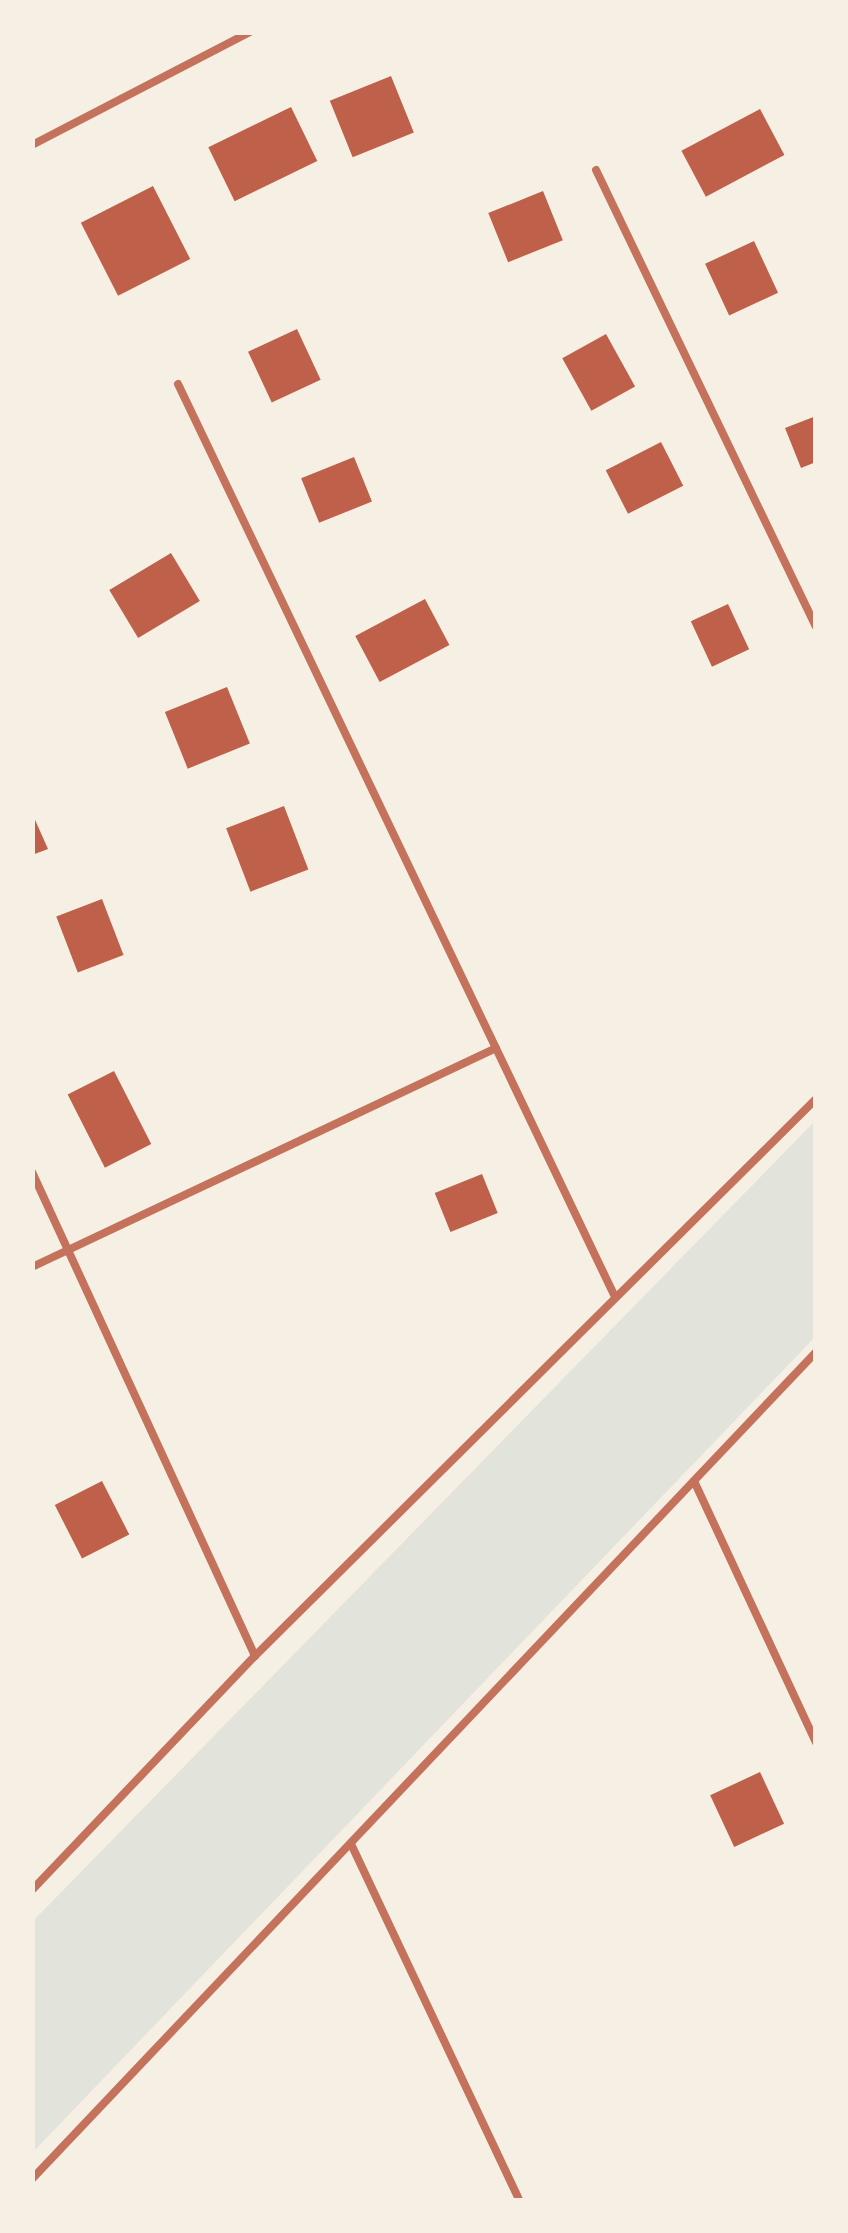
<!DOCTYPE html>
<style>
body{margin:0}
#map{position:relative;width:848px;height:2233px;overflow:hidden;background:#f6efe4;font-family:"Roboto Condensed",sans-serif}
div>[style]{position:absolute}
.green>*{inset:0;background:#e2e4dc}
.building>*{inset:0;background:#bf614a;transform-origin:0 0}
.service>*{height:8px;margin:-4px;padding:0 4px;transform-origin:4px;border-radius:4px;background:#c5725c}
span{translate:-50% -50%;white-space:nowrap;text-align:center;line-height:1.15;-webkit-text-stroke:10px #f6efe4;paint-order:stroke}
.frame{position:absolute;inset:0;border:35px solid #f6efe4;pointer-events:none}
</style>
<div id="map">
<div class="green">
<i style="clip-path:polygon(815px 1121px,815px 1337px,33px 2152px,33px 1921px)"></i>
</div>
<div class="building">
<i style="left:391px;top:76px;width:61px;height:66px;rotate:68deg"></i>
<i style="left:291px;top:107px;width:60px;height:92px;rotate:64deg"></i>
<i style="left:760px;top:109px;width:52px;height:89px;rotate:62deg"></i>
<i style="left:153px;top:186px;width:82px;height:81px;rotate:63deg"></i>
<i style="left:543px;top:191px;width:53px;height:59px;rotate:68deg"></i>
<i style="left:754px;top:241px;width:57px;height:54px;rotate:65deg"></i>
<i style="left:297px;top:329px;width:56px;height:54px;rotate:65deg"></i>
<i style="left:606px;top:334px;width:60px;height:50px;rotate:61deg"></i>
<i style="clip-path:polygon(816px 416px,816px 462px,801px 468px,785px 428px)"></i>
<i style="left:661px;top:442px;width:49px;height:62px;rotate:63deg"></i>
<i style="left:354px;top:457px;width:48px;height:57px;rotate:68deg"></i>
<i style="left:171px;top:553px;width:56px;height:72px;rotate:59deg"></i>
<i style="left:425px;top:599px;width:52px;height:79px;rotate:62deg"></i>
<i style="left:728px;top:604px;width:50px;height:41px;rotate:65deg"></i>
<i style="left:227px;top:687px;width:61px;height:67px;rotate:68deg"></i>
<i style="left:284px;top:806px;width:68px;height:62px;rotate:69deg"></i>
<i style="clip-path:polygon(32px 813px,48px 849px,32px 855px)"></i>
<i style="left:102px;top:899px;width:60px;height:49px;rotate:69deg"></i>
<i style="left:114px;top:1071px;width:82px;height:52px;rotate:63deg"></i>
<i style="left:482px;top:1174px;width:42px;height:51px;rotate:68deg"></i>
<i style="left:102px;top:1481px;width:60px;height:53px;rotate:63deg"></i>
<i style="left:760px;top:1772px;width:57px;height:55px;rotate:65deg"></i>
</div>
<div class="service">
<i style="left:32px;top:145px;width:246px;rotate:-27.4deg"></i>
<i style="left:596px;top:170px;width:507px;rotate:64.29deg"></i>
<i style="left:178px;top:384px;width:1012px;rotate:64.42deg"></i>
<i style="left:32px;top:1172px;width:533px;rotate:65.26deg"></i>
<i style="left:32px;top:1267px;width:513px;rotate:-25.27deg"></i>
<i style="left:694px;top:1481px;width:289px;rotate:65deg"></i>
<i style="left:351px;top:1844px;width:394px;rotate:64.7deg"></i>
<i style="left:32px;top:1890px;width:323px;rotate:-46.4deg"></i>
<i style="left:255px;top:1656px;width:791px;rotate:-44.8deg"></i>
<i style="left:32px;top:2179px;width:1140px;rotate:-46.53deg"></i>
</div>
<div class="frame"></div>
</div>
